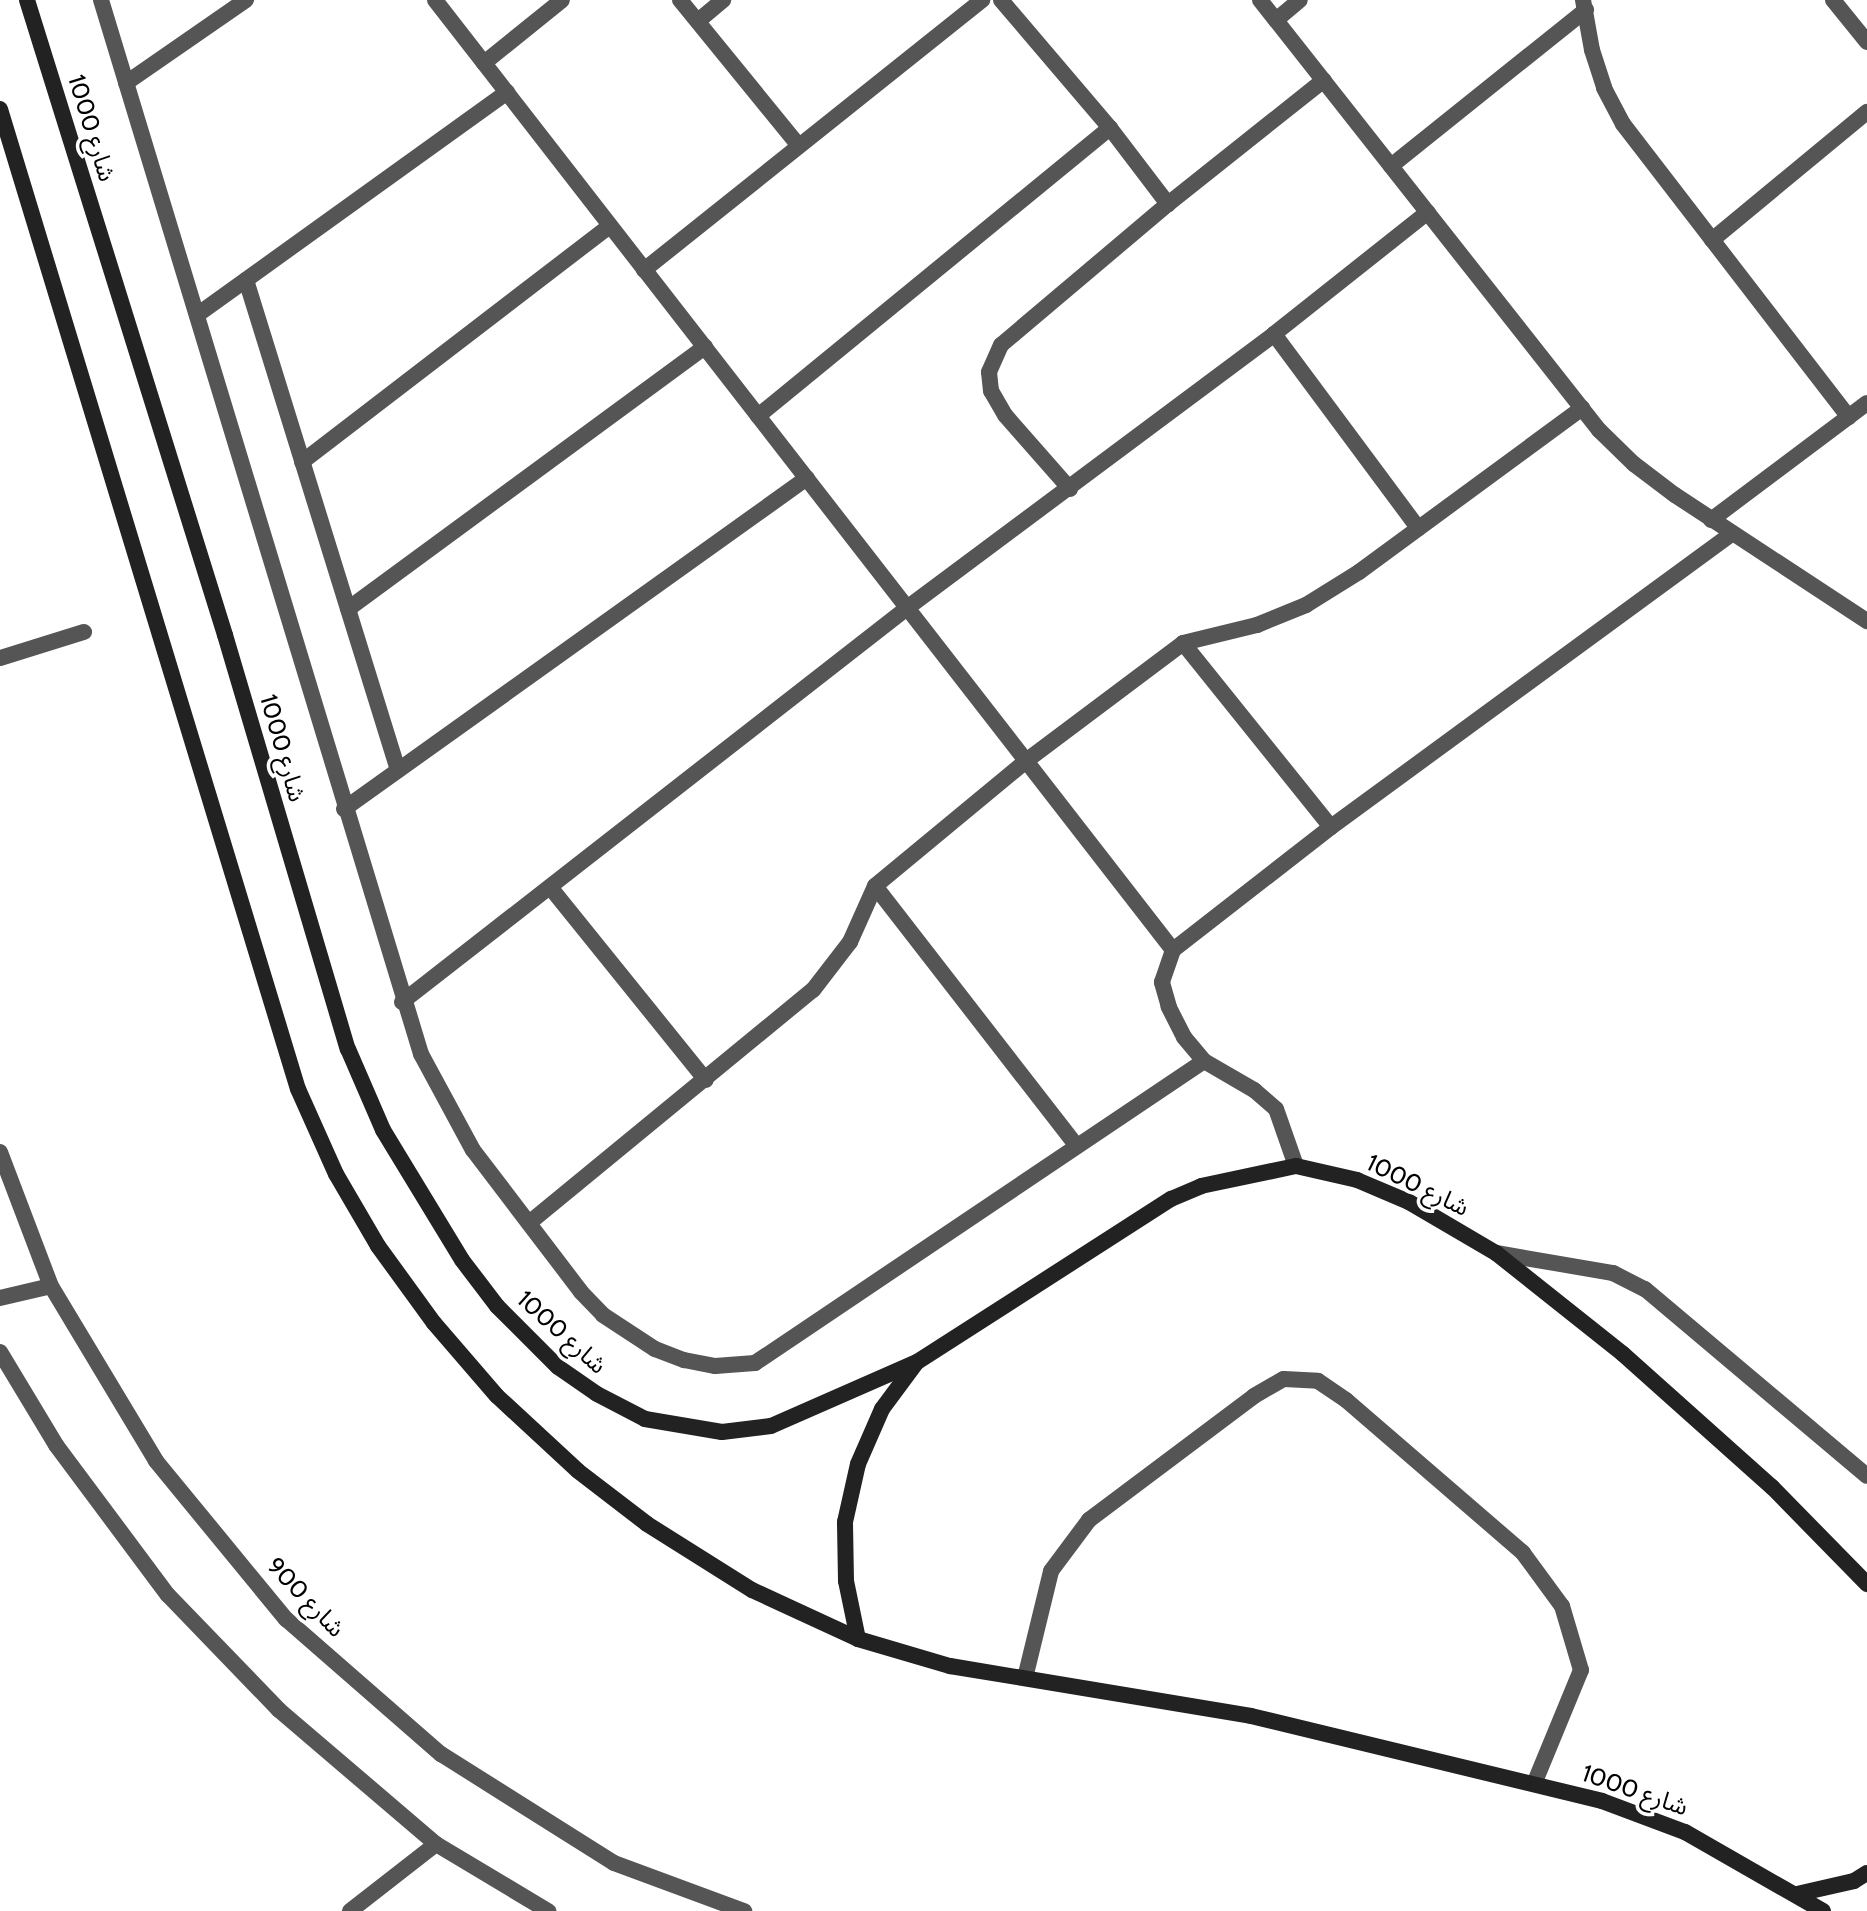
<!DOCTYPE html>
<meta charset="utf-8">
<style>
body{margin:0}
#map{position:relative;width:1867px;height:1911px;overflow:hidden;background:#fff;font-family:Cabin,"Noto Sans Arabic",sans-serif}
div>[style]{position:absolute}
.lane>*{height:16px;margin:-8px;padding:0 8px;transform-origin:8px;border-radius:8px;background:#555}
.street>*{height:16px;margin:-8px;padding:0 8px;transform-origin:8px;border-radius:8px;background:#555}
.secondary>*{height:16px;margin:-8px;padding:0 8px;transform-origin:8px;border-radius:8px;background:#222}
span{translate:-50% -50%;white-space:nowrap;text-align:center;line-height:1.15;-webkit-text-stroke:7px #fff;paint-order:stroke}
.street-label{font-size:24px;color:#000}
</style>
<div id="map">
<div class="lane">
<i style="left:0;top:658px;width:88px;rotate:-17.2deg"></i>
<i style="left:0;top:1152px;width:143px;rotate:69.2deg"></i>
<i style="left:51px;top:1286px;width:204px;rotate:59deg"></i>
<i style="left:156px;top:1461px;width:205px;rotate:50.6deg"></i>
<i style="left:286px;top:1619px;width:206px;rotate:41.1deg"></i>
<i style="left:441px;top:1754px;width:204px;rotate:32.2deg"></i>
<i style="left:614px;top:1863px;width:139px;rotate:20.3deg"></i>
<i style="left:0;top:1298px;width:52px;rotate:-13.2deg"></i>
<i style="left:0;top:1352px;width:109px;rotate:58.9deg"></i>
<i style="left:56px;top:1445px;width:187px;rotate:53.3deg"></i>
<i style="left:168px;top:1595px;width:160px;rotate:46deg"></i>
<i style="left:279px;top:1710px;width:206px;rotate:40.5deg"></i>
<i style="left:436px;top:1844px;width:131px;rotate:30.9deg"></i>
<i style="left:1025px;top:1678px;width:110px;rotate:-76.3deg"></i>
<i style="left:1051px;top:1571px;width:64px;rotate:-53.3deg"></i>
<i style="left:1089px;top:1520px;width:206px;rotate:-36.9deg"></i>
<i style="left:1254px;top:1396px;width:34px;rotate:-30deg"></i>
<i style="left:1284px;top:1379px;width:34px;rotate:3deg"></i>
<i style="left:1318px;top:1381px;width:34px;rotate:34deg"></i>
<i style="left:1346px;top:1400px;width:234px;rotate:40.8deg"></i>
<i style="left:1523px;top:1553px;width:66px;rotate:53.7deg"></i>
<i style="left:1562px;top:1606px;width:67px;rotate:73.5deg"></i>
<i style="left:1581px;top:1670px;width:123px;rotate:112.4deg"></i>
<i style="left:350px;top:1911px;width:109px;rotate:-37.9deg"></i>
</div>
<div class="street">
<i style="left:101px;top:0;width:1102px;rotate:73.11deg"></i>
<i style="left:421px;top:1054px;width:109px;rotate:61.6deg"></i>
<i style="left:473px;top:1150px;width:178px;rotate:52.7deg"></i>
<i style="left:581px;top:1292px;width:32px;rotate:46deg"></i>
<i style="left:603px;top:1315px;width:62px;rotate:33.2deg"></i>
<i style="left:655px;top:1349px;width:31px;rotate:21deg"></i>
<i style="left:684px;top:1360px;width:32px;rotate:11deg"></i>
<i style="left:715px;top:1366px;width:40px;rotate:-4.3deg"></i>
<i style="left:755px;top:1363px;width:541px;rotate:-33.93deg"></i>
<i style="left:435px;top:0;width:1203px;rotate:52.16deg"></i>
<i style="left:680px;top:0;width:188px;rotate:50.8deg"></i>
<i style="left:1001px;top:0;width:168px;rotate:49.6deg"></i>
<i style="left:1110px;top:128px;width:96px;rotate:52.7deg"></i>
<i style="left:1260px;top:0;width:548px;rotate:51.75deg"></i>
<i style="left:1599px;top:430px;width:49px;rotate:44.2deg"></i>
<i style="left:1634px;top:464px;width:51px;rotate:37.1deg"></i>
<i style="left:1675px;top:495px;width:230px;rotate:33.3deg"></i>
<i style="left:1583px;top:0;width:51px;rotate:79.8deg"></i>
<i style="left:1592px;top:50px;width:40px;rotate:72deg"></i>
<i style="left:1604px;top:88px;width:41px;rotate:62.2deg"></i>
<i style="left:1623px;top:124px;width:370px;rotate:52.4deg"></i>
<i style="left:1833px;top:0;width:54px;rotate:51deg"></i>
<i style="left:1276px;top:20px;width:31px;rotate:-40deg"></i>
<i style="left:698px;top:21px;width:33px;rotate:-40deg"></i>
<i style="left:484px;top:63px;width:100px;rotate:-38.9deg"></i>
<i style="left:126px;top:83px;width:146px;rotate:-34.7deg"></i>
<i style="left:1391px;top:166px;width:250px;rotate:-38.7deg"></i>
<i style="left:1712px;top:240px;width:201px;rotate:-39.6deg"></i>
<i style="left:644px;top:270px;width:433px;rotate:-38.6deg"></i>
<i style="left:246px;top:280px;width:513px;rotate:72.77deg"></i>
<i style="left:197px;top:315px;width:382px;rotate:-35.7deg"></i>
<i style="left:1274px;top:334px;width:242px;rotate:53.4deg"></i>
<i style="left:758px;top:416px;width:455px;rotate:-39.3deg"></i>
<i style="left:302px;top:462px;width:388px;rotate:-37.5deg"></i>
<i style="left:1070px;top:489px;width:98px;rotate:-131.3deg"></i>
<i style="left:1005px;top:415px;width:28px;rotate:-120deg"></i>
<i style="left:991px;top:391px;width:19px;rotate:-96deg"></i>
<i style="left:989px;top:372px;width:30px;rotate:-66deg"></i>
<i style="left:1001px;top:345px;width:219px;rotate:-40.2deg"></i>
<i style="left:1168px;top:204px;width:199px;rotate:-38.5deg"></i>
<i style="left:1711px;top:520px;width:195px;rotate:-36.9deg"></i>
<i style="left:348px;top:609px;width:443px;rotate:-36.3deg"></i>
<i style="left:1183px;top:643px;width:236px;rotate:51.2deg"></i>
<i style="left:344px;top:809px;width:569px;rotate:-35.56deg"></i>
<i style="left:875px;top:886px;width:329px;rotate:52.2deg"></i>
<i style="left:550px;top:887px;width:248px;rotate:51.1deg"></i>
<i style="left:402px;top:1002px;width:641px;rotate:-37.96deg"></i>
<i style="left:907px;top:608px;width:458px;rotate:-36.7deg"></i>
<i style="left:1274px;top:334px;width:196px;rotate:-38.4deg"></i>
<i style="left:1296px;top:1166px;width:60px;rotate:-109.3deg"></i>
<i style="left:1276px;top:1109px;width:29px;rotate:-139deg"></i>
<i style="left:1254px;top:1090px;width:58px;rotate:-149.9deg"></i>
<i style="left:1204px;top:1061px;width:31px;rotate:-130deg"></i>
<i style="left:1184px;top:1037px;width:34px;rotate:-117deg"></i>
<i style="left:1169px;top:1007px;width:26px;rotate:-106deg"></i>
<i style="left:1162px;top:982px;width:34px;rotate:-71deg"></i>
<i style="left:1173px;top:950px;width:200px;rotate:-37.9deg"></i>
<i style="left:1331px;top:827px;width:497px;rotate:-36.2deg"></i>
<i style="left:529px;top:1223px;width:367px;rotate:-39.4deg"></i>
<i style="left:813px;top:990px;width:61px;rotate:-52.4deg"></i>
<i style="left:850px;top:942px;width:61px;rotate:-65.9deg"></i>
<i style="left:875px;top:886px;width:196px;rotate:-39.6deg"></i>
<i style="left:1026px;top:761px;width:196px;rotate:-36.9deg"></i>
<i style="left:1183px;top:643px;width:76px;rotate:-13.7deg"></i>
<i style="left:1257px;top:625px;width:53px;rotate:-22.2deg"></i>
<i style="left:1306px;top:605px;width:62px;rotate:-31.9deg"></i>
<i style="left:1359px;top:572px;width:277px;rotate:-36.3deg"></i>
<i style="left:1496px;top:1253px;width:119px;rotate:9.7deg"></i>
<i style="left:1613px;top:1273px;width:36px;rotate:27deg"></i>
<i style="left:1645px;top:1289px;width:290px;rotate:40.1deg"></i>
</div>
<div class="secondary">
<i style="left:27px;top:0;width:665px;rotate:72.68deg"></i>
<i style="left:225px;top:635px;width:432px;rotate:73.5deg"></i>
<i style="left:348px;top:1049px;width:88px;rotate:66.6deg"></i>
<i style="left:383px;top:1130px;width:152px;rotate:58.7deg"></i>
<i style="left:462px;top:1260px;width:58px;rotate:52.7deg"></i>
<i style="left:497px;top:1306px;width:86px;rotate:45deg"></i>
<i style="left:558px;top:1367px;width:47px;rotate:34.7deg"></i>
<i style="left:597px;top:1394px;width:54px;rotate:27.5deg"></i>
<i style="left:645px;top:1419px;width:78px;rotate:9.6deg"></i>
<i style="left:722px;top:1432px;width:49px;rotate:-7deg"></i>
<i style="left:771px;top:1426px;width:159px;rotate:-23.7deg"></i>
<i style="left:917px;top:1362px;width:302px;rotate:-32.7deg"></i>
<i style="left:1171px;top:1199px;width:33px;rotate:-23deg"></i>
<i style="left:1201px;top:1186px;width:97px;rotate:-11.9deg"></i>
<i style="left:1296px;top:1166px;width:63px;rotate:12.9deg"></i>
<i style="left:1357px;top:1180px;width:56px;rotate:22.9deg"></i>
<i style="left:1409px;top:1202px;width:101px;rotate:30.4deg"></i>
<i style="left:1496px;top:1253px;width:162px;rotate:38.5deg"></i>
<i style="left:1623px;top:1354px;width:200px;rotate:41.8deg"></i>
<i style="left:1772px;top:1487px;width:136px;rotate:45.6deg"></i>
<i style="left:0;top:109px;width:1024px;rotate:73.09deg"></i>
<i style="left:298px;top:1089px;width:93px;rotate:65.9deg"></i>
<i style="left:336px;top:1174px;width:83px;rotate:59.7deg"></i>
<i style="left:378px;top:1246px;width:95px;rotate:54deg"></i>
<i style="left:434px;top:1323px;width:96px;rotate:49.2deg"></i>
<i style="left:497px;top:1396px;width:110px;rotate:42.8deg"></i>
<i style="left:578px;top:1471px;width:87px;rotate:37.5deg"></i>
<i style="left:647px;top:1524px;width:124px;rotate:32.2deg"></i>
<i style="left:752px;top:1590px;width:117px;rotate:24.8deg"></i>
<i style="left:858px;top:1639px;width:96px;rotate:16.4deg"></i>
<i style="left:950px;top:1666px;width:305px;rotate:9.4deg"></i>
<i style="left:1251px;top:1716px;width:361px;rotate:13.6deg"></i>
<i style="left:1602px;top:1801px;width:89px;rotate:20.5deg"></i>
<i style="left:1685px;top:1832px;width:159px;rotate:29.8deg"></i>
<i style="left:858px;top:1639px;width:59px;rotate:-101.7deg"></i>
<i style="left:846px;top:1581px;width:59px;rotate:-91deg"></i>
<i style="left:845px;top:1522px;width:59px;rotate:-77.4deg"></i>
<i style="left:858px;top:1464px;width:60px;rotate:-66.4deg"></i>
<i style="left:882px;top:1409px;width:57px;rotate:-53.5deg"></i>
<i style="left:1797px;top:1894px;width:58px;rotate:-12.8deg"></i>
<i style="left:1854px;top:1881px;width:15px;rotate:-32deg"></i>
</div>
<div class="street-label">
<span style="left:92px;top:128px;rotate:73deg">شارع 1000</span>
<span style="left:283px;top:748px;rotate:74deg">شارع 1000</span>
<span style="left:1418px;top:1185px;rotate:26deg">شارع 1000</span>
<span style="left:562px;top:1332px;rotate:42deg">شارع 1000</span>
<span style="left:306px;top:1597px;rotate:46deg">شارع 900</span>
<span style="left:1635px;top:1790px;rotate:19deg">شارع 1000</span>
</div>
</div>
